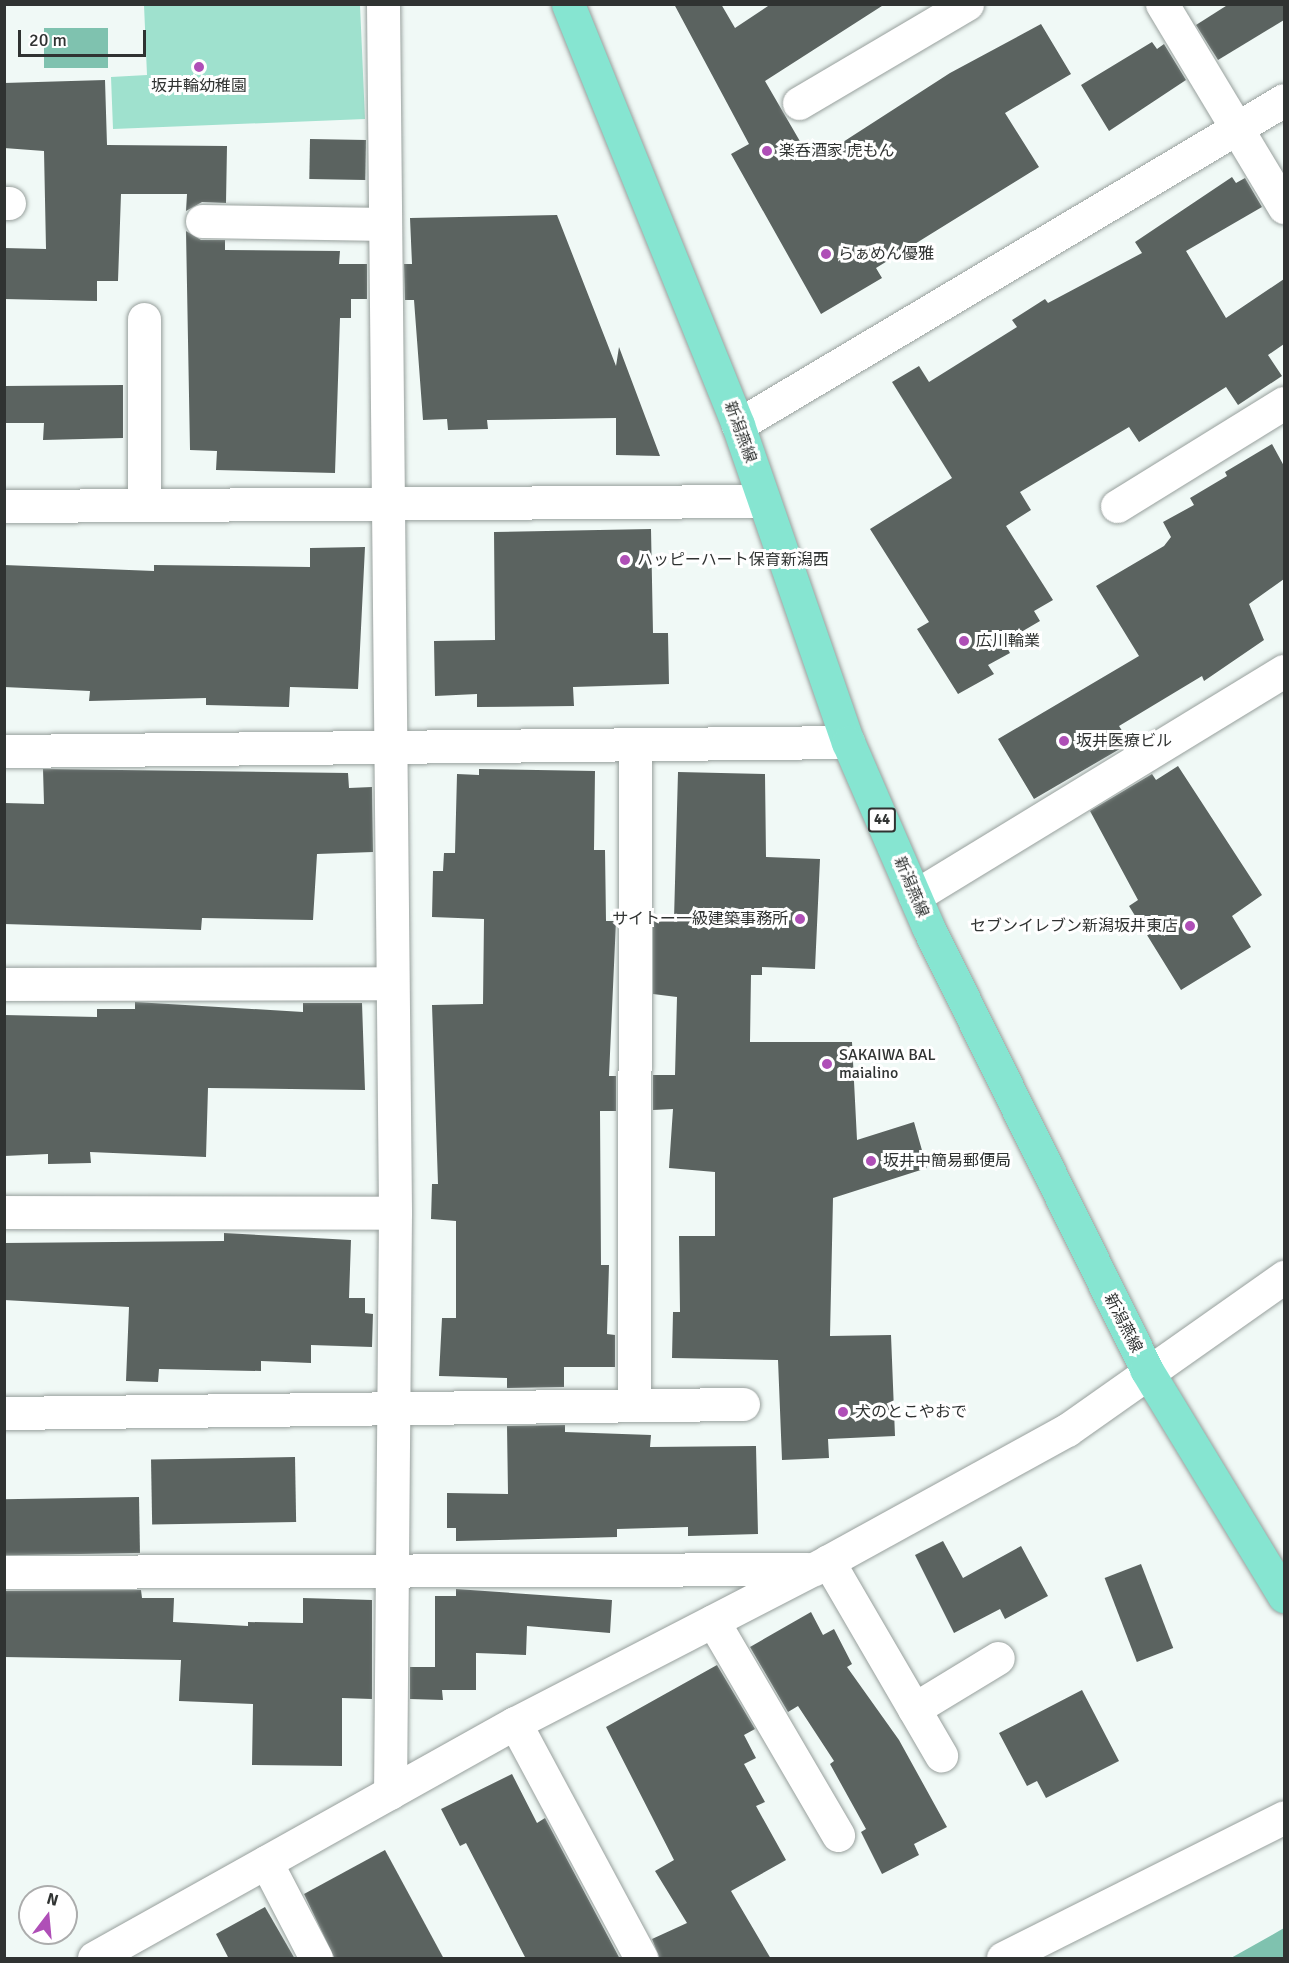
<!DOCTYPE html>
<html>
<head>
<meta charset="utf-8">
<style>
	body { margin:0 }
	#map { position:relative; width:1289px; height:1963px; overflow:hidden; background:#f0f9f6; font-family:Signika,"Noto Sans JP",sans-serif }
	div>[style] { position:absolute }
	.green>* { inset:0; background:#9fe1ce }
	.water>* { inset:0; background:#7fc2af; transform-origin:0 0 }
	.building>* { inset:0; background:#5b6360; transform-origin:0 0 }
	.roads { filter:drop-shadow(0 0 2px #98a09d) drop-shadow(0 0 2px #98a09d) }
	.street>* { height:33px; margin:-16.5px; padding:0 16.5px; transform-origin:16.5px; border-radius:16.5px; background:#fff }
	.primary>* { height:33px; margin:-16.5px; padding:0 16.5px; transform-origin:16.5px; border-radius:16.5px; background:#86e5d1 }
	.dots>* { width:16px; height:16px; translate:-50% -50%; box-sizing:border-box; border:3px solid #fff; border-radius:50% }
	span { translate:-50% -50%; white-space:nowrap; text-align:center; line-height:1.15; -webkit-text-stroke:6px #fff; paint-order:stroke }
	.shield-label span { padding:2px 4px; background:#fff; border:2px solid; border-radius:4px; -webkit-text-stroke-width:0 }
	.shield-label { font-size:15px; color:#303332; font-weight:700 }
	.poi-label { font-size:16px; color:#303332 }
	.left { translate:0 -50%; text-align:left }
	.right { translate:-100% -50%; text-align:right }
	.street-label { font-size:16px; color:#303332 }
	.frame { position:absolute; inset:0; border:6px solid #303332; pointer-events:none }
	.north { position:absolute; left:18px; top:1885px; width:60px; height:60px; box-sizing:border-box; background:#fff; border:2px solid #acadad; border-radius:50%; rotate:16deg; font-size:16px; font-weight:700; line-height:24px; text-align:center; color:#303332 }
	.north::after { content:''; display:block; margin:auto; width:21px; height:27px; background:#af4fb7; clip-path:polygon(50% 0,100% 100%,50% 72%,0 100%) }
	.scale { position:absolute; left:18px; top:30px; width:128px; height:27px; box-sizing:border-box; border:3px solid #303332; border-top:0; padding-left:8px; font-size:18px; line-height:21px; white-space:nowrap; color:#303332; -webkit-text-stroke:4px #fff; paint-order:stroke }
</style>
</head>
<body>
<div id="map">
	<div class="green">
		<div style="clip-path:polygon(144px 5px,360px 5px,365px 119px,113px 129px,111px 77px,147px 75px)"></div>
	</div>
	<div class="water">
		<div style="left:108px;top:28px;width:40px;height:64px;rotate:90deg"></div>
		<div style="clip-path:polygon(1284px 1928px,1284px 1958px,1231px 1958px,1272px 1935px)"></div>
	</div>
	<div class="building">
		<div style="clip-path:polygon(674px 4px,721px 4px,735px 28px,771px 4px,885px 4px,765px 81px,812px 162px,950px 73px,1041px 24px,1071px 74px,1005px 113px,1039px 167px,876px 268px,882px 278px,821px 314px,731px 154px,749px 144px)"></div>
		<div style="clip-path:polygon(1229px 4px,1284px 4px,1284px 20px,1218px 60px,1196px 25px)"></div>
		<div style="clip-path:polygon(1152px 42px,1157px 49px,1164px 44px,1186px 80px,1109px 131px,1081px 85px)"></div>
		<div style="clip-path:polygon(105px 80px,107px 145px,227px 146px,226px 203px,202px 202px,186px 211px,187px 194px,121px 194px,118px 281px,97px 281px,97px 301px,4px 299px,4px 248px,46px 249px,44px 151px,4px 148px,4px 83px)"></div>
		<div style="left:310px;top:139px;width:56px;height:40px;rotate:1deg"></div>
		<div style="clip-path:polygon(1232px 177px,1236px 183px,1245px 178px,1262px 207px,1186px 251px,1226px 318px,1284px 279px,1284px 344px,1268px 355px,1282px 376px,1238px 405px,1226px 387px,1139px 442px,1129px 427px,1020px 492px,1031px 510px,1006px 526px,1053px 600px,1034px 611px,1040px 621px,1004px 642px,1010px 653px,988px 665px,994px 674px,958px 694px,917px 629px,929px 622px,870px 529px,952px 478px,892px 382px,919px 366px,929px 382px,1017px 327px,1012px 320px,1045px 299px,1048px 303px,1142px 253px,1135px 242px)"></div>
		<div style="clip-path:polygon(557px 215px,616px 366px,619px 347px,660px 456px,616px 455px,616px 418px,487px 420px,488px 429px,448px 430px,447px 419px,423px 420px,414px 300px,405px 300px,404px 264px,412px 264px,410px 218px)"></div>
		<div style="clip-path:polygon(186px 231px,201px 240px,225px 240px,225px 250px,340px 251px,339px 264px,367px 264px,367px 299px,351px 299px,351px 318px,340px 318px,335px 473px,216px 470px,217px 451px,190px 450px)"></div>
		<div style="clip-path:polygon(123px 385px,123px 438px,43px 440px,44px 423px,4px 423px,4px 386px)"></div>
		<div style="clip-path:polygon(1272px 444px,1284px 466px,1284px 579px,1249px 604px,1264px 640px,1204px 681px,1202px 676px,1119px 726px,1130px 743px,1034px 799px,998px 739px,1139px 656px,1096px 586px,1164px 546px,1171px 537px,1163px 522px,1194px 505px,1190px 498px,1227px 476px,1225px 472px)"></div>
		<div style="clip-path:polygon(651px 529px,653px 633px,668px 633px,669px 684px,573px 687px,574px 706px,477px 707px,477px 694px,435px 696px,434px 641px,495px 640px,494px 532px)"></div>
		<div style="clip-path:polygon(365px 547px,358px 689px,290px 687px,289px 707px,206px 705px,206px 698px,89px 701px,90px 691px,4px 687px,4px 565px,154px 571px,154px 565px,310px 567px,310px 548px)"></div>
		<div style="clip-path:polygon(1178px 766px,1262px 895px,1232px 916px,1251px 947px,1181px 990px,1129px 906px,1138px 900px,1090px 811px,1152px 774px,1156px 780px)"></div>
		<div style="clip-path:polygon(43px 769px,348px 773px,349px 788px,372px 787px,373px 852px,317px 854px,313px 920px,202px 918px,201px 930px,4px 924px,4px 803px,44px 804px)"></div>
		<div style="clip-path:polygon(479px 769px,595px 771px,594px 850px,605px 850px,606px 921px,616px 921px,609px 1076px,616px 1076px,616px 1111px,600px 1111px,601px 1265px,609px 1265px,607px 1334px,615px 1335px,615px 1367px,564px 1367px,564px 1387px,507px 1388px,507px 1378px,439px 1376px,442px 1318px,456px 1318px,456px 1221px,431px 1219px,432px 1184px,438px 1184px,432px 1005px,483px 1004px,484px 919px,432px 917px,433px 871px,443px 871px,444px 853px,455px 853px,457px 774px,479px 775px)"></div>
		<div style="clip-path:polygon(678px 772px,765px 774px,766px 857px,820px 859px,815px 969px,762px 967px,762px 975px,751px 975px,750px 1042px,852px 1042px,857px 1140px,914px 1122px,927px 1168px,833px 1198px,830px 1336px,891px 1335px,895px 1436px,828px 1439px,829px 1458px,782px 1460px,778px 1360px,672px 1358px,673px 1312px,680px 1312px,679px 1236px,715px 1236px,715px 1172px,669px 1168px,673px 1109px,653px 1110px,653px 1075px,675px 1075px,677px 997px,653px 994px,653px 919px,674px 919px)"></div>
		<div style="clip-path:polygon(135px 1002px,303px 1012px,303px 1003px,362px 1003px,365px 1090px,208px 1088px,206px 1157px,90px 1152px,91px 1163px,48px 1164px,48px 1154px,4px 1156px,4px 1015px,97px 1017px,97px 1009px,135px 1009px)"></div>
		<div style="clip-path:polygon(224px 1233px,351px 1240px,349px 1298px,365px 1298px,365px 1313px,373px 1314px,372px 1347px,311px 1345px,311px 1363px,261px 1361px,261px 1371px,159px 1369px,158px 1382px,126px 1381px,129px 1307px,4px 1300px,4px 1243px,224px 1241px)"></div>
		<div style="clip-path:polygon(565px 1425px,565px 1432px,651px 1435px,650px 1447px,756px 1446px,758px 1534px,688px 1536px,688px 1527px,617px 1529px,617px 1537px,456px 1541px,456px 1528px,447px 1528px,447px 1493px,508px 1494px,507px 1426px)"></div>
		<div style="left:295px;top:1457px;width:65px;height:144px;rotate:89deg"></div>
		<div style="left:139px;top:1497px;width:56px;height:135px;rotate:89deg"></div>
		<div style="clip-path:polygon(943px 1541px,963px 1578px,1021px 1546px,1048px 1596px,1005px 1619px,1000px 1609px,954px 1633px,915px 1555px)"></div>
		<div style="left:1141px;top:1564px;width:90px;height:39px;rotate:69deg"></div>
		<div style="clip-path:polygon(456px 1589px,612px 1600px,610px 1633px,527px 1626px,526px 1655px,476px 1653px,476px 1690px,442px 1690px,443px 1700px,410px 1699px,410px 1667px,435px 1667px,435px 1596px,456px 1596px)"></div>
		<div style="clip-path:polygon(141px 1590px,142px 1598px,174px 1598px,173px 1622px,248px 1626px,248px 1622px,303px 1623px,303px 1598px,372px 1600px,372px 1699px,342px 1698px,342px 1766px,252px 1765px,253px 1704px,179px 1701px,181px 1660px,4px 1657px,4px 1591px)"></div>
		<div style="clip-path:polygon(811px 1612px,823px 1635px,834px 1629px,852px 1664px,847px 1667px,899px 1740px,947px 1827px,914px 1844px,919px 1855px,882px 1874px,861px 1832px,866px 1829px,830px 1764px,834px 1761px,798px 1706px,788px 1712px,750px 1647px)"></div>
		<div style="clip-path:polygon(717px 1665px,755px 1729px,744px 1735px,756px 1758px,744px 1764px,765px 1802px,756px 1806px,786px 1860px,731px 1891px,771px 1959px,660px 1959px,652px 1939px,687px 1923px,655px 1871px,674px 1860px,606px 1727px)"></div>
		<div style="clip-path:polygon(1082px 1690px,1119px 1761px,1046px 1798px,1037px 1781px,1027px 1786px,999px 1733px)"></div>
		<div style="clip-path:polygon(512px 1774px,537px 1823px,545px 1818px,620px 1959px,526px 1959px,466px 1843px,460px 1846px,441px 1809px)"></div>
		<div style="clip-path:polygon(385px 1850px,444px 1959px,335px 1959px,304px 1894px)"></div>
		<div style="clip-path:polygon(265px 1907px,295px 1959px,229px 1959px,216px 1934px)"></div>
	</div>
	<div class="roads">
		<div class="street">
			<div style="left:383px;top:4px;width:1209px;rotate:89.43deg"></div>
			<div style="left:395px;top:1213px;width:580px;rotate:90.49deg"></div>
			<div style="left:1162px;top:4px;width:237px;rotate:59deg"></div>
			<div style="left:799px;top:103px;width:195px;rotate:-30.5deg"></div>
			<div style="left:4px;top:203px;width:5px"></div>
			<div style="left:202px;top:221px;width:183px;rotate:0.9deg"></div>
			<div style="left:144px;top:319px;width:186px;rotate:90deg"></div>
			<div style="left:738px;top:425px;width:635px;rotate:-30.76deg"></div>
			<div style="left:4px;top:506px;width:759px;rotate:-0.38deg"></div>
			<div style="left:1117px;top:506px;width:196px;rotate:-31.7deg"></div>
			<div style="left:4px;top:751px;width:844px;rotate:-0.61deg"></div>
			<div style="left:915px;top:896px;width:432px;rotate:-31.4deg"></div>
			<div style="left:4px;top:984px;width:388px;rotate:-0.1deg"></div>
			<div style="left:4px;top:1212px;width:391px;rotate:0.1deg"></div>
			<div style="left:634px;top:1404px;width:660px;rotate:-89.91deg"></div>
			<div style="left:4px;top:1413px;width:739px;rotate:-0.7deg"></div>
			<div style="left:828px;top:1561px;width:225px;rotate:59.8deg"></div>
			<div style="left:4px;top:1572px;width:803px;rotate:-0.21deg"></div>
			<div style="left:713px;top:1621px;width:248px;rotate:59.7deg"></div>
			<div style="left:914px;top:1709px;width:98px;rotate:-31.3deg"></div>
			<div style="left:515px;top:1723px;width:267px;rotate:61.8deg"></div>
			<div style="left:266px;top:1862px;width:108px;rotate:62.5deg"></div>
			<div style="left:94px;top:1958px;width:482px;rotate:-29.2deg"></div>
			<div style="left:515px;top:1723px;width:336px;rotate:-27.3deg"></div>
			<div style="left:814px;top:1569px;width:289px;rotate:-28.8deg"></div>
			<div style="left:1067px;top:1430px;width:266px;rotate:-35.2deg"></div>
			<div style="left:1003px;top:1958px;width:314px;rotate:-26.6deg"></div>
		</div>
		<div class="primary">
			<div style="left:568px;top:4px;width:454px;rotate:68deg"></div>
			<div style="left:738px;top:425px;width:336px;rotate:70.9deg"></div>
			<div style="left:848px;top:742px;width:202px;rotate:66.6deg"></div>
			<div style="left:928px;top:927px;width:493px;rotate:63.7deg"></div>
			<div style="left:1146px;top:1369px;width:266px;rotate:58.7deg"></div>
		</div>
	</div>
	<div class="dots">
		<div style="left:199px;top:67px;background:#af4fb7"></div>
		<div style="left:767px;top:151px;background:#af4fb7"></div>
		<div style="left:826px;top:254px;background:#af4fb7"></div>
		<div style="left:625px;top:560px;background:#af4fb7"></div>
		<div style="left:964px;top:641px;background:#af4fb7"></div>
		<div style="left:1064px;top:741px;background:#af4fb7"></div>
		<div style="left:800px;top:919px;background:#af4fb7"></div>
		<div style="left:1190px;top:926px;background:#af4fb7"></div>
		<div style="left:827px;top:1064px;background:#af4fb7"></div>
		<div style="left:871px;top:1161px;background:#af4fb7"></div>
		<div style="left:843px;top:1412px;background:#af4fb7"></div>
	</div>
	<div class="shield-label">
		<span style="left:882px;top:820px">44</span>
	</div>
	<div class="poi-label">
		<span style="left:199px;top:86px">坂井輪幼稚園</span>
		<span class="left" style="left:779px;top:151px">楽呑酒家 虎もん</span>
		<span class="left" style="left:838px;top:254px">らぁめん優雅</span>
		<span class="left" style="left:637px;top:560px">ハッピーハート保育新潟西</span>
		<span class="left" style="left:976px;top:641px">広川輪業</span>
		<span class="left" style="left:1076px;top:741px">坂井医療ビル</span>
		<span class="right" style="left:788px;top:919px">サイトー一級建築事務所</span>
		<span class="right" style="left:1178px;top:926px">セブンイレブン新潟坂井東店</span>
		<span class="left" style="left:839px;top:1064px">SAKAIWA BAL<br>maialino</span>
		<span class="left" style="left:883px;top:1161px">坂井中簡易郵便局</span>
		<span class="left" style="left:855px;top:1412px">犬のとこやおで</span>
	</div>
	<div class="street-label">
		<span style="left:740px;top:432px;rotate:70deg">新潟燕線</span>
		<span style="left:911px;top:887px;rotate:67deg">新潟燕線</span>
		<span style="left:1123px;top:1323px;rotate:63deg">新潟燕線</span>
	</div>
	<div class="frame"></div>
	<div class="north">N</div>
	<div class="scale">20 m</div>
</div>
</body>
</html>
